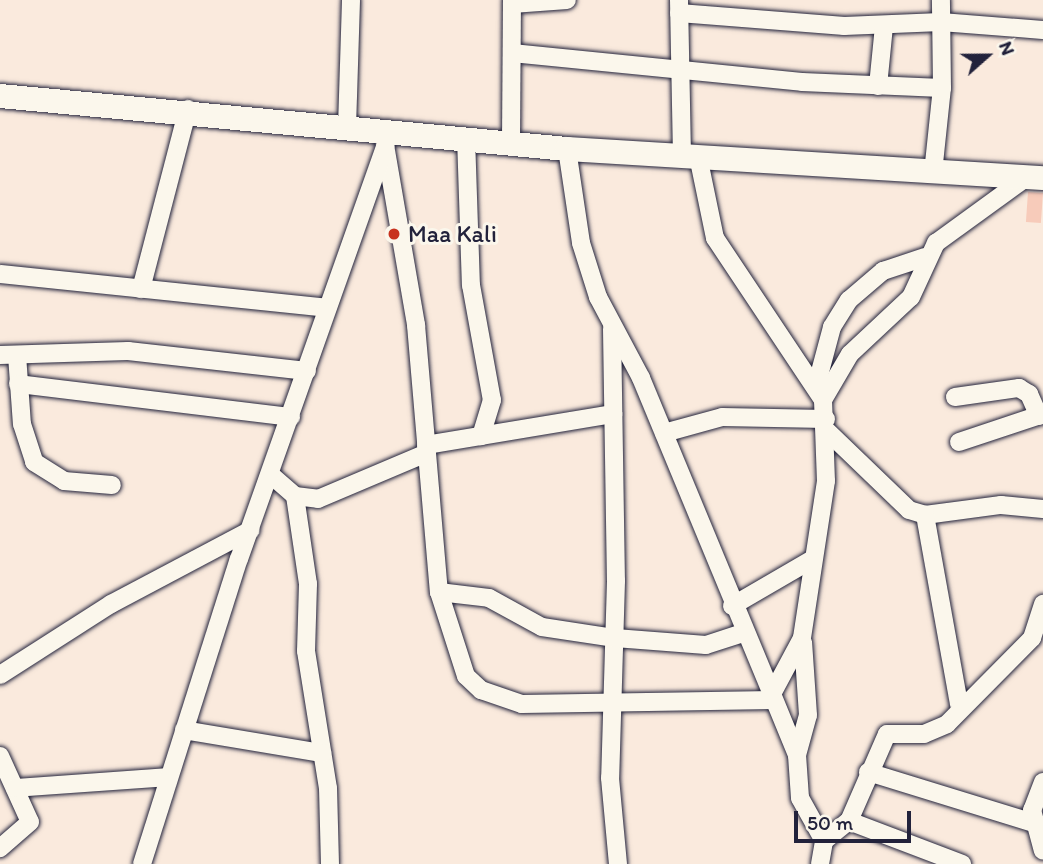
<!DOCTYPE html>
<html>
<head>
<meta charset="utf-8">
<style>
	body { margin:0 }
	#map { position:relative; width:1043px; height:864px; overflow:hidden; background:#faeadd; font-family:Itim,sans-serif }
	div>[style] { position:absolute }
	.building>* { inset:0; background:#f7cbba; transform-origin:0 0 }
	.roads { filter:drop-shadow(0 0 2px #22223b) drop-shadow(0 0 2px #22223b) }
	.minor>* { height:18px; margin:-9px; padding:0 9px; transform-origin:9px; border-radius:9px; background:#fbf7ec }
	.secondary>* { height:24px; margin:-12px; padding:0 12px; transform-origin:12px; border-radius:12px; background:#fbf7ec }
	.dots>* { width:19px; height:19px; translate:-50% -50%; box-sizing:border-box; border:4px solid #fbf7ec; border-radius:50% }
	span { translate:-50% -50%; white-space:nowrap; text-align:center; line-height:1.15; -webkit-text-stroke:6px #fbf7ec; paint-order:stroke }
	.poi-label { font-size:24px; color:#22223b }
	.left { translate:0 -50%; text-align:left }
	.north { position:absolute; left:952px; top:21px; width:70px; height:70px; -webkit-text-stroke:5px #fbf7ec; paint-order:stroke; rotate:69deg; font-size:19px; font-weight:700; line-height:28px; text-align:center; color:#22223b }
	.north::after { content:''; display:block; margin:auto; width:24px; height:32px; background:#22223b; clip-path:polygon(50% 0,100% 100%,50% 72%,0 100%) }
	.scale { position:absolute; left:794px; top:811px; width:117px; height:32px; box-sizing:border-box; border:4px solid #22223b; border-top:0; padding-left:9px; font-size:21px; line-height:24px; white-space:nowrap; color:#22223b; -webkit-text-stroke:5px #fbf7ec; paint-order:stroke }
</style>
</head>
<body>
<div id="map">
	<div class="building">
		<div style="left:1028px;top:192px;width:15px;height:30px;rotate:4deg"></div>
	</div>
	<div class="roads">
		<div class="minor">
			<div style="left:679px;top:0;width:155px;rotate:88.9deg"></div>
			<div style="left:512px;top:4px;width:55px;rotate:-4.2deg"></div>
			<div style="left:679px;top:13px;width:166px;rotate:4.5deg"></div>
			<div style="left:844px;top:26px;width:97px;rotate:-2.4deg"></div>
			<div style="left:941px;top:22px;width:102px;rotate:4.5deg"></div>
			<div style="left:512px;top:53px;width:291px;rotate:5.7deg"></div>
			<div style="left:802px;top:82px;width:140px;rotate:2.5deg"></div>
			<div style="left:878px;top:86px;width:60px;rotate:-84.3deg"></div>
			<div style="left:347px;top:128px;width:128px;rotate:-88.2deg"></div>
			<div style="left:466px;top:137px;width:148px;rotate:88.1deg"></div>
			<div style="left:471px;top:285px;width:117px;rotate:79.7deg"></div>
			<div style="left:492px;top:400px;width:38px;rotate:107deg"></div>
			<div style="left:511px;top:142px;width:142px;rotate:-89.6deg"></div>
			<div style="left:385px;top:145px;width:183px;rotate:80.2deg"></div>
			<div style="left:416px;top:325px;width:268px;rotate:85.1deg"></div>
			<div style="left:439px;top:592px;width:88px;rotate:72.2deg"></div>
			<div style="left:466px;top:676px;width:21px;rotate:43deg"></div>
			<div style="left:481px;top:690px;width:43px;rotate:18.9deg"></div>
			<div style="left:522px;top:704px;width:251px;rotate:-0.9deg"></div>
			<div style="left:567px;top:149px;width:95px;rotate:81.5deg"></div>
			<div style="left:581px;top:243px;width:57px;rotate:72.5deg"></div>
			<div style="left:598px;top:297px;width:92px;rotate:62deg"></div>
			<div style="left:641px;top:378px;width:342px;rotate:67.5deg"></div>
			<div style="left:698px;top:156px;width:84px;rotate:78.3deg"></div>
			<div style="left:715px;top:238px;width:195px;rotate:56.3deg"></div>
			<div style="left:823px;top:400px;width:81px;rotate:87.9deg"></div>
			<div style="left:826px;top:481px;width:159px;rotate:98.7deg"></div>
			<div style="left:802px;top:638px;width:64px;rotate:118.2deg"></div>
			<div style="left:772px;top:694px;width:66px;rotate:67.7deg"></div>
			<div style="left:797px;top:755px;width:43px;rotate:86deg"></div>
			<div style="left:800px;top:798px;width:49px;rotate:60.8deg"></div>
			<div style="left:933px;top:173px;width:85px;rotate:-84deg"></div>
			<div style="left:942px;top:88px;width:88px;rotate:-90.7deg"></div>
			<div style="left:0;top:274px;width:329px;rotate:5.9deg"></div>
			<div style="left:141px;top:289px;width:186px;rotate:-75.4deg"></div>
			<div style="left:612px;top:329px;width:252px;rotate:89.1deg"></div>
			<div style="left:616px;top:581px;width:197px;rotate:91.7deg"></div>
			<div style="left:610px;top:778px;width:86px;rotate:84.7deg"></div>
			<div style="left:0;top:355px;width:128px;rotate:-1.8deg"></div>
			<div style="left:128px;top:351px;width:180px;rotate:6.4deg"></div>
			<div style="left:17px;top:355px;width:69px;rotate:85.9deg"></div>
			<div style="left:22px;top:424px;width:40px;rotate:72deg"></div>
			<div style="left:34px;top:462px;width:36px;rotate:32deg"></div>
			<div style="left:64px;top:481px;width:48px;rotate:4.8deg"></div>
			<div style="left:817px;top:383px;width:58px;rotate:-75deg"></div>
			<div style="left:832px;top:327px;width:32px;rotate:-58deg"></div>
			<div style="left:849px;top:300px;width:45px;rotate:-40.5deg"></div>
			<div style="left:883px;top:271px;width:44px;rotate:-18.4deg"></div>
			<div style="left:18px;top:384px;width:275px;rotate:6.9deg"></div>
			<div style="left:955px;top:397px;width:65px;rotate:-8deg"></div>
			<div style="left:1019px;top:388px;width:12px;rotate:31deg"></div>
			<div style="left:1029px;top:394px;width:24px;rotate:66deg"></div>
			<div style="left:823px;top:400px;width:53px;rotate:-59.6deg"></div>
			<div style="left:850px;top:354px;width:83px;rotate:-43.1deg"></div>
			<div style="left:911px;top:297px;width:60px;rotate:-65.2deg"></div>
			<div style="left:936px;top:243px;width:112px;rotate:-36deg"></div>
			<div style="left:826px;top:430px;width:115px;rotate:43.9deg"></div>
			<div style="left:909px;top:510px;width:17px;rotate:17deg"></div>
			<div style="left:925px;top:515px;width:77px;rotate:-7.5deg"></div>
			<div style="left:1001px;top:505px;width:42px;rotate:5.4deg"></div>
			<div style="left:664px;top:433px;width:60px;rotate:-15.4deg"></div>
			<div style="left:722px;top:417px;width:104px;rotate:1.1deg"></div>
			<div style="left:959px;top:442px;width:89px;rotate:-18.4deg"></div>
			<div style="left:426px;top:445px;width:190px;rotate:-9.4deg"></div>
			<div style="left:271px;top:475px;width:32px;rotate:41deg"></div>
			<div style="left:295px;top:496px;width:23px;rotate:7deg"></div>
			<div style="left:318px;top:499px;width:118px;rotate:-22.9deg"></div>
			<div style="left:295px;top:496px;width:89px;rotate:81.6deg"></div>
			<div style="left:308px;top:584px;width:67px;rotate:91.7deg"></div>
			<div style="left:306px;top:651px;width:139px;rotate:80.9deg"></div>
			<div style="left:328px;top:788px;width:76px;rotate:88.5deg"></div>
			<div style="left:925px;top:515px;width:192px;rotate:79.8deg"></div>
			<div style="left:439px;top:592px;width:50px;rotate:6.8deg"></div>
			<div style="left:489px;top:598px;width:60px;rotate:28.7deg"></div>
			<div style="left:542px;top:627px;width:74px;rotate:8.6deg"></div>
			<div style="left:615px;top:638px;width:91px;rotate:4.4deg"></div>
			<div style="left:706px;top:645px;width:40px;rotate:-18deg"></div>
			<div style="left:732px;top:606px;width:91px;rotate:-30.2deg"></div>
			<div style="left:0;top:675px;width:132px;rotate:-32.6deg"></div>
			<div style="left:111px;top:604px;width:158px;rotate:-27.9deg"></div>
			<div style="left:184px;top:730px;width:140px;rotate:9.5deg"></div>
			<div style="left:797px;top:755px;width:41px;rotate:-74.6deg"></div>
			<div style="left:808px;top:715px;width:73px;rotate:-93.9deg"></div>
			<div style="left:0;top:756px;width:72px;rotate:65.6deg"></div>
			<div style="left:30px;top:822px;width:40px;rotate:139deg"></div>
			<div style="left:868px;top:772px;width:183px;rotate:17.1deg"></div>
			<div style="left:1043px;top:782px;width:30px;rotate:111deg"></div>
			<div style="left:1032px;top:810px;width:42px;rotate:75deg"></div>
			<div style="left:15px;top:788px;width:153px;rotate:-4.1deg"></div>
			<div style="left:849px;top:821px;width:95px;rotate:-66.4deg"></div>
			<div style="left:887px;top:734px;width:37px"></div>
			<div style="left:924px;top:734px;width:25px;rotate:-23deg"></div>
			<div style="left:947px;top:724px;width:121px;rotate:-45.3deg"></div>
			<div style="left:1032px;top:638px;width:36px;rotate:-72deg"></div>
			<div style="left:142px;top:864px;width:320px;rotate:-72.4deg"></div>
			<div style="left:239px;top:559px;width:439px;rotate:-70.5deg"></div>
			<div style="left:820px;top:864px;width:23px;rotate:-80deg"></div>
			<div style="left:824px;top:841px;width:32px;rotate:-39deg"></div>
			<div style="left:849px;top:821px;width:121px;rotate:20.8deg"></div>
		</div>
		<div class="secondary">
			<div style="left:0;top:96px;width:569px;rotate:5.34deg"></div>
			<div style="left:567px;top:149px;width:477px;rotate:3.5deg"></div>
		</div>
	</div>
	<div class="dots">
		<div style="left:394px;top:234px;background:#c8321e"></div>
	</div>
	<div class="poi-label">
		<span class="left" style="left:408px;top:234px">Maa Kali</span>
	</div>
	<div class="north">N</div>
	<div class="scale">50 m</div>
</div>
</body>
</html>
